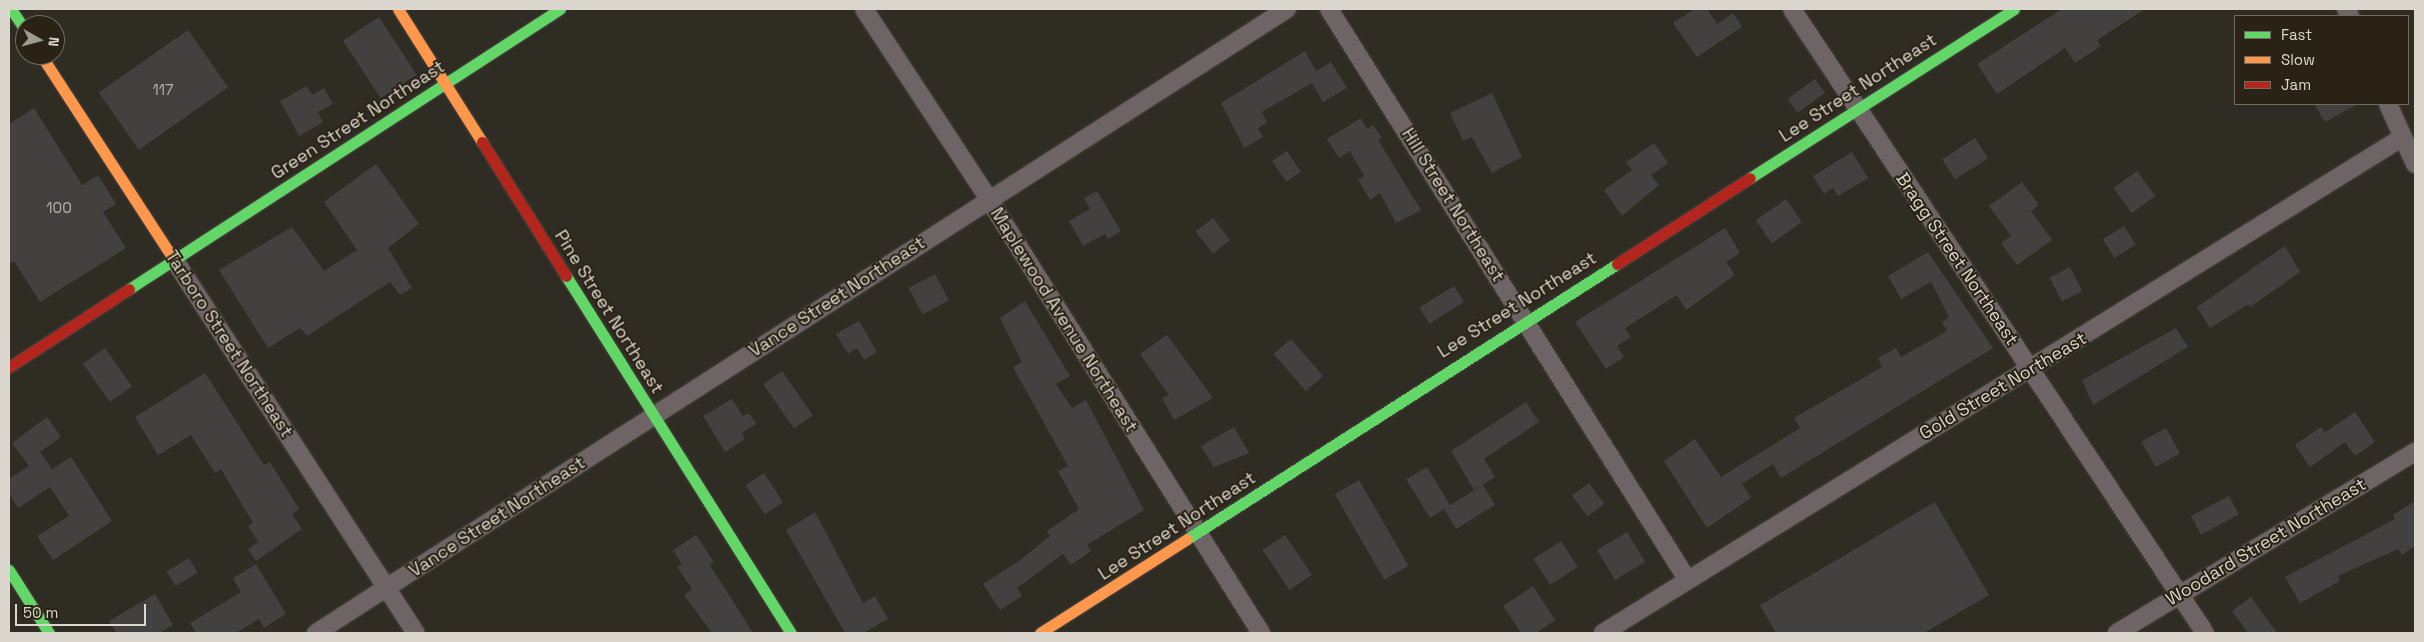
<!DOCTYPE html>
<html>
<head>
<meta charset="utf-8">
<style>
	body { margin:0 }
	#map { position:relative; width:2424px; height:642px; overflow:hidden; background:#2f2c24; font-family:"Space Grotesk",sans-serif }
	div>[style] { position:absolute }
	.building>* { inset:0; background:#434040; transform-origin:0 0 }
	.roads { filter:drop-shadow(0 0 1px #4a4740) drop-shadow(0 0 1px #4a4740) }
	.street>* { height:18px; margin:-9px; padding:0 9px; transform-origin:9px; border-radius:9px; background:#6e6465 }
	.fast>* { height:11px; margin:-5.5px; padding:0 5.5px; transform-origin:5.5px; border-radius:5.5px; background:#63d668 }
	.slow>* { height:11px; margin:-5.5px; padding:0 5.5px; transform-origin:5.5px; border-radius:5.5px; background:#ff974d }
	.jam>* { height:11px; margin:-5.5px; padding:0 5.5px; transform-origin:5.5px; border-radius:5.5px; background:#b3261e }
	span { translate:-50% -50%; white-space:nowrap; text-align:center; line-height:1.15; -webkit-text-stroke:4px #2a2315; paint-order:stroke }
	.number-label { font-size:15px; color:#b5b1aa }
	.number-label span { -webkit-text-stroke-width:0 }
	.street-label { font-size:18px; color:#dbd7ce }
	.frame { position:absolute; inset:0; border:10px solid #dbd7ce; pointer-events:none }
	.legend { position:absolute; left:2234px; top:15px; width:175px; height:90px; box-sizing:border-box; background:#2a2315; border:1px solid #716b5f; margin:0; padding:6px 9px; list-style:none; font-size:15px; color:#dbd7ce }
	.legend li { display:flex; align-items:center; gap:10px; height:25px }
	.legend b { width:25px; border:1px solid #716b5f }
	.north { position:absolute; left:15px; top:15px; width:50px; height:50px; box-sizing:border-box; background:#2a2315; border:1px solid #716b5f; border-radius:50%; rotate:97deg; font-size:14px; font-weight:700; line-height:20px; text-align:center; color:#dbd7ce }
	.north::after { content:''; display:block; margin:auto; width:18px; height:22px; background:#9f9b92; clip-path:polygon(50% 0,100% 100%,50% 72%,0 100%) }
	.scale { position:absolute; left:15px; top:604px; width:131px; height:22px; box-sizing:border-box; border:2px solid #dbd7ce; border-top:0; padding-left:6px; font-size:15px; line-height:18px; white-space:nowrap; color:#dbd7ce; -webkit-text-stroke:4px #2a2315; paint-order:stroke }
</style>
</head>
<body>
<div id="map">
	<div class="building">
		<div style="clip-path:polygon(1694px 9px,1707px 9px,1717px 24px,1733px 13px,1742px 27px,1697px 57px,1673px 23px)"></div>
		<div style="clip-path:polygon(2062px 9px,2145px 9px,2097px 40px,2101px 46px,2075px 63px,2065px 48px,1997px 94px,1977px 64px)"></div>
		<div style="left:379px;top:17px;width:69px;height:43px;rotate:57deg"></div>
		<div style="left:188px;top:30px;width:70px;height:109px;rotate:55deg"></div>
		<div style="clip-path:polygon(1305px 51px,1316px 71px,1331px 62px,1347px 88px,1323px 102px,1312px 83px,1262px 112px,1267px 123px,1258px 128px,1263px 137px,1244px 148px,1221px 103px)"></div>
		<div style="left:1815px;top:79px;width:17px;height:34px;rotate:54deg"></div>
		<div style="clip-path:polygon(307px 86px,312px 95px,324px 88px,333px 104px,318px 112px,323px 122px,299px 136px,280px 101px)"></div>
		<div style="clip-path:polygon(1492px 93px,1522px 157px,1492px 173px,1472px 137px,1463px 141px,1450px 113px)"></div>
		<div style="clip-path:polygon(2314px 104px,2358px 104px,2325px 122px)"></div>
		<div style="clip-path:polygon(34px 108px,82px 185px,98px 175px,116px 204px,103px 212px,126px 248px,40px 302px,14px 261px,9px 264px,9px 124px)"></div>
		<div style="clip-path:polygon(1361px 118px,1367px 129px,1373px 125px,1382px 138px,1378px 140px,1421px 210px,1396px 223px,1380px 193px,1370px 200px,1358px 180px,1364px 176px,1350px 151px,1339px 158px,1327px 139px)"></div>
		<div style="left:1975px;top:138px;width:24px;height:39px;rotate:57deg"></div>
		<div style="clip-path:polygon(1654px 143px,1668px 163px,1651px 175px,1659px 185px,1622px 216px,1604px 190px,1632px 170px,1626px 162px)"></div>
		<div style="left:1287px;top:151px;width:25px;height:18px;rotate:56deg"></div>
		<div style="clip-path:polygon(1852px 152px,1868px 178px,1838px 196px,1833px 188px,1824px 194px,1813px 176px)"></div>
		<div style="clip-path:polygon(376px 164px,419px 224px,388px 248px,412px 288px,400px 295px,390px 282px,307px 336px,300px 328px,268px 348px,219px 270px,292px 227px,324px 271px,357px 250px,324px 202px)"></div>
		<div style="left:2137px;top:171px;width:31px;height:29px;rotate:54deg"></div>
		<div style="clip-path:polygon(2022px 182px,2039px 205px,2031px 211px,2052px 240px,2017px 265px,2001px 243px,2011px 236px,1989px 206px)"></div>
		<div style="clip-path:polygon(1097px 191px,1121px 231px,1108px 239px,1105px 234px,1083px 246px,1069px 221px,1090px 209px,1084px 198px)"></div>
		<div style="left:1786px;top:199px;width:28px;height:37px;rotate:55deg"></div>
		<div style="left:1213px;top:218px;width:28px;height:22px;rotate:52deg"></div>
		<div style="left:2124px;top:226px;width:22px;height:25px;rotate:58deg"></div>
		<div style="clip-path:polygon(1725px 228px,1740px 253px,1726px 262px,1735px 275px,1686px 310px,1677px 295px,1625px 328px,1631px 337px,1617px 346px,1624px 357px,1606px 369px,1575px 322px)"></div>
		<div style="clip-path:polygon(2285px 246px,2300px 272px,2250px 307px,2249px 304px,2210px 328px,2197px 307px)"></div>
		<div style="clip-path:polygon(1928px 252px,1993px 348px,1781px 478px,1773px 464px,1742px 484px,1751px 498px,1707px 528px,1664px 461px,1695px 439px,1721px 477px,1800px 428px,1794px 418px,1882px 367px,1878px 358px,1896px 348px,1901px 357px,1947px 331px,1942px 322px,1949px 317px,1931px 282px,1901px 299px,1888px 276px)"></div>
		<div style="left:2070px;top:267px;width:27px;height:23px;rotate:63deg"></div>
		<div style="left:935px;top:274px;width:30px;height:30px;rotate:62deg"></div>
		<div style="left:1454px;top:286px;width:19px;height:41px;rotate:58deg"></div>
		<div style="clip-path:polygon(1025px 301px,1070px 376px,1056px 384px,1072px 408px,1086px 400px,1144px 510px,1087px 545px,1091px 551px,1071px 565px,1063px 554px,1017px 588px,1022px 596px,1000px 610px,983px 584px,1019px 561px,1050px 536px,1047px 531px,1079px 509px,1058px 471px,1068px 466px,1013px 367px,1022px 362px,1000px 318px)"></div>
		<div style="clip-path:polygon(859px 321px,877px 352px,864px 360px,857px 348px,848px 354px,836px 334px)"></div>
		<div style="clip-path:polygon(2176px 328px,2188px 347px,2093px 405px,2082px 380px)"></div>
		<div style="clip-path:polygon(1167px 335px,1213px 398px,1174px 420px,1162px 398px,1169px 395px,1140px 354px)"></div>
		<div style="left:1291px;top:339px;width:49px;height:23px;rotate:49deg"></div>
		<div style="left:105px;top:348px;width:47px;height:27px;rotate:55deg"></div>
		<div style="left:782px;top:371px;width:54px;height:23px;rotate:55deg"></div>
		<div style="clip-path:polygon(205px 373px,264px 465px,270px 462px,299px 509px,292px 514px,302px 529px,256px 561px,248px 549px,258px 542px,248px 526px,253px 523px,221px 469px,215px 473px,191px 435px,158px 455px,135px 417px)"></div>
		<div style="clip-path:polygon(732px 399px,743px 416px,749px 413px,756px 424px,742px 433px,745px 439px,725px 452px,703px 416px)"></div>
		<div style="clip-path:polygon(1526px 402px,1539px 422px,1484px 459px,1495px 477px,1474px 490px,1451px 451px)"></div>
		<div style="clip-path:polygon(2355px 412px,2375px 442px,2355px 456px,2345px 442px,2310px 467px,2295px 445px,2321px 427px,2325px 432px)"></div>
		<div style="clip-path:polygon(47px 417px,61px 437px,40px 452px,52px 469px,71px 457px,112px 521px,53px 560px,37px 536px,69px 516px,50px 487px,18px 508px,9px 493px,9px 479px,29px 466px,12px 443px)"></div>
		<div style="clip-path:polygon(1234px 427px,1249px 453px,1214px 467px,1201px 446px)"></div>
		<div style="left:2166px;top:428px;width:29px;height:28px;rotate:61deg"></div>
		<div style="clip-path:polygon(1427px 467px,1450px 505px,1483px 485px,1495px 505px,1456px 529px,1444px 509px,1430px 518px,1406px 479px)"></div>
		<div style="left:764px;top:473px;width:35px;height:22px;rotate:57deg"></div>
		<div style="left:1359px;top:480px;width:99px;height:28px;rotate:60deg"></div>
		<div style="left:1589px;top:483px;width:26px;height:21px;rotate:54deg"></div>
		<div style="left:2229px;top:496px;width:21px;height:43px;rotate:62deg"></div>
		<div style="clip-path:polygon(2415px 501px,2415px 546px,2402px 555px,2398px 549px,2338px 576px,2340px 581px,2300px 603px,2285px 577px,2395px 519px,2393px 515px)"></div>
		<div style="clip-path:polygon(1935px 502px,1989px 595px,1924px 633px,1776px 633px,1760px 605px)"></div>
		<div style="clip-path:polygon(815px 512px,863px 603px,875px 596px,888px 619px,863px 633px,845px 633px,786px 530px)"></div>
		<div style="left:1627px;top:532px;width:35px;height:35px;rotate:59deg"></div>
		<div style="clip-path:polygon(696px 535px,714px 562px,710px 565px,753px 633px,712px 633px,684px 595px,692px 589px,677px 567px,682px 564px,673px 550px)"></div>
		<div style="left:1285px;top:535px;width:48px;height:27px;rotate:56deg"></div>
		<div style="left:1561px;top:541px;width:31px;height:33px;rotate:57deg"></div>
		<div style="left:189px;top:558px;width:17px;height:26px;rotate:59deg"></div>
		<div style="clip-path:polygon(256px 564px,286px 614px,264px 628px,259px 619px,236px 633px,196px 633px,190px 623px,241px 592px,233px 578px)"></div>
		<div style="clip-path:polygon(1533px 586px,1555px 620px,1536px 633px,1521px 633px,1503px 606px)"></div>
		<div style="clip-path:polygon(155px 594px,173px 625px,159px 633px,117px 633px,109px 621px)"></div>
		<div style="clip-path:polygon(2251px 597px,2277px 633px,2248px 633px,2232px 611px)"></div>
	</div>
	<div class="roads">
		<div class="street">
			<div style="left:864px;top:9px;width:226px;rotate:56.7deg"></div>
			<div style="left:988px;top:198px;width:514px;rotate:57.89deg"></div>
			<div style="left:1329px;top:9px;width:673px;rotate:57.87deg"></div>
			<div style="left:1792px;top:9px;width:748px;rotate:56.5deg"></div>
			<div style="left:2346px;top:9px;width:8px;rotate:60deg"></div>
			<div style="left:2388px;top:104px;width:66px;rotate:65.8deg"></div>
			<div style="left:175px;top:261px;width:443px;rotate:57.1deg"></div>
			<div style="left:316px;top:633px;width:1154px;rotate:-32.73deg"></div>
			<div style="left:1603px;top:633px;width:941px;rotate:-31.8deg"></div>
			<div style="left:2117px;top:633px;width:349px;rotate:-31.3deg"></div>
		</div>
		<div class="fast">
			<div style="left:11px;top:9px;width:25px;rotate:56deg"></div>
			<div style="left:1750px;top:178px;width:313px;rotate:-32.6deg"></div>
			<div style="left:566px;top:276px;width:422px;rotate:57.8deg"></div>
			<div style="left:129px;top:289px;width:514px;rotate:-33.01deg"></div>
			<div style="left:1187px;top:539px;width:510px;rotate:-32.6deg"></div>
			<div style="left:9px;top:570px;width:75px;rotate:57.6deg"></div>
		</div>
		<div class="slow">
			<div style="left:398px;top:9px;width:157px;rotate:57.7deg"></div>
			<div style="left:41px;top:55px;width:246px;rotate:57deg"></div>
			<div style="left:1040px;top:633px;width:174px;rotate:-32.6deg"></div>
		</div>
		<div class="jam">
			<div style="left:482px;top:142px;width:158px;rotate:57.9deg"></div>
			<div style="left:1617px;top:264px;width:158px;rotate:-32.9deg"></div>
			<div style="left:9px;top:367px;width:143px;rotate:-33deg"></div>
		</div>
	</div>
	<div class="number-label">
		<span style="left:163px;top:90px">117</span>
		<span style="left:59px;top:208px">100</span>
	</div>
	<div class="street-label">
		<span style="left:1858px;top:88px;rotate:-33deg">Lee Street Northeast</span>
		<span style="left:358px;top:120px;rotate:-33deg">Green Street Northeast</span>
		<span style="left:1453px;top:205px;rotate:58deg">Hill Street Northeast</span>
		<span style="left:1957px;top:259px;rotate:56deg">Bragg Street Northeast</span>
		<span style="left:837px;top:297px;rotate:-33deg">Vance Street Northeast</span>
		<span style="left:1517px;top:305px;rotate:-32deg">Lee Street Northeast</span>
		<span style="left:609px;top:312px;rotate:58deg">Pine Street Northeast</span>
		<span style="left:1064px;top:320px;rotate:58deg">Maplewood Avenue Northeast</span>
		<span style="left:229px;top:344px;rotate:57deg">Tarboro Street Northeast</span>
		<span style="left:2003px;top:386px;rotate:-31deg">Gold Street Northeast</span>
		<span style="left:497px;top:517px;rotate:-33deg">Vance Street Northeast</span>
		<span style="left:1177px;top:526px;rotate:-33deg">Lee Street Northeast</span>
		<span style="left:2266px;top:542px;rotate:-31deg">Woodard Street Northeast</span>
	</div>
	<div class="frame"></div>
	<ul class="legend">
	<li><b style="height:6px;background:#63d668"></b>Fast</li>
	<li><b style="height:6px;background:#ff974d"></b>Slow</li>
	<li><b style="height:6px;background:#b3261e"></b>Jam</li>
	</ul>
	<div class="north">N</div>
	<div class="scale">50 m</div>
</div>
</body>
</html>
